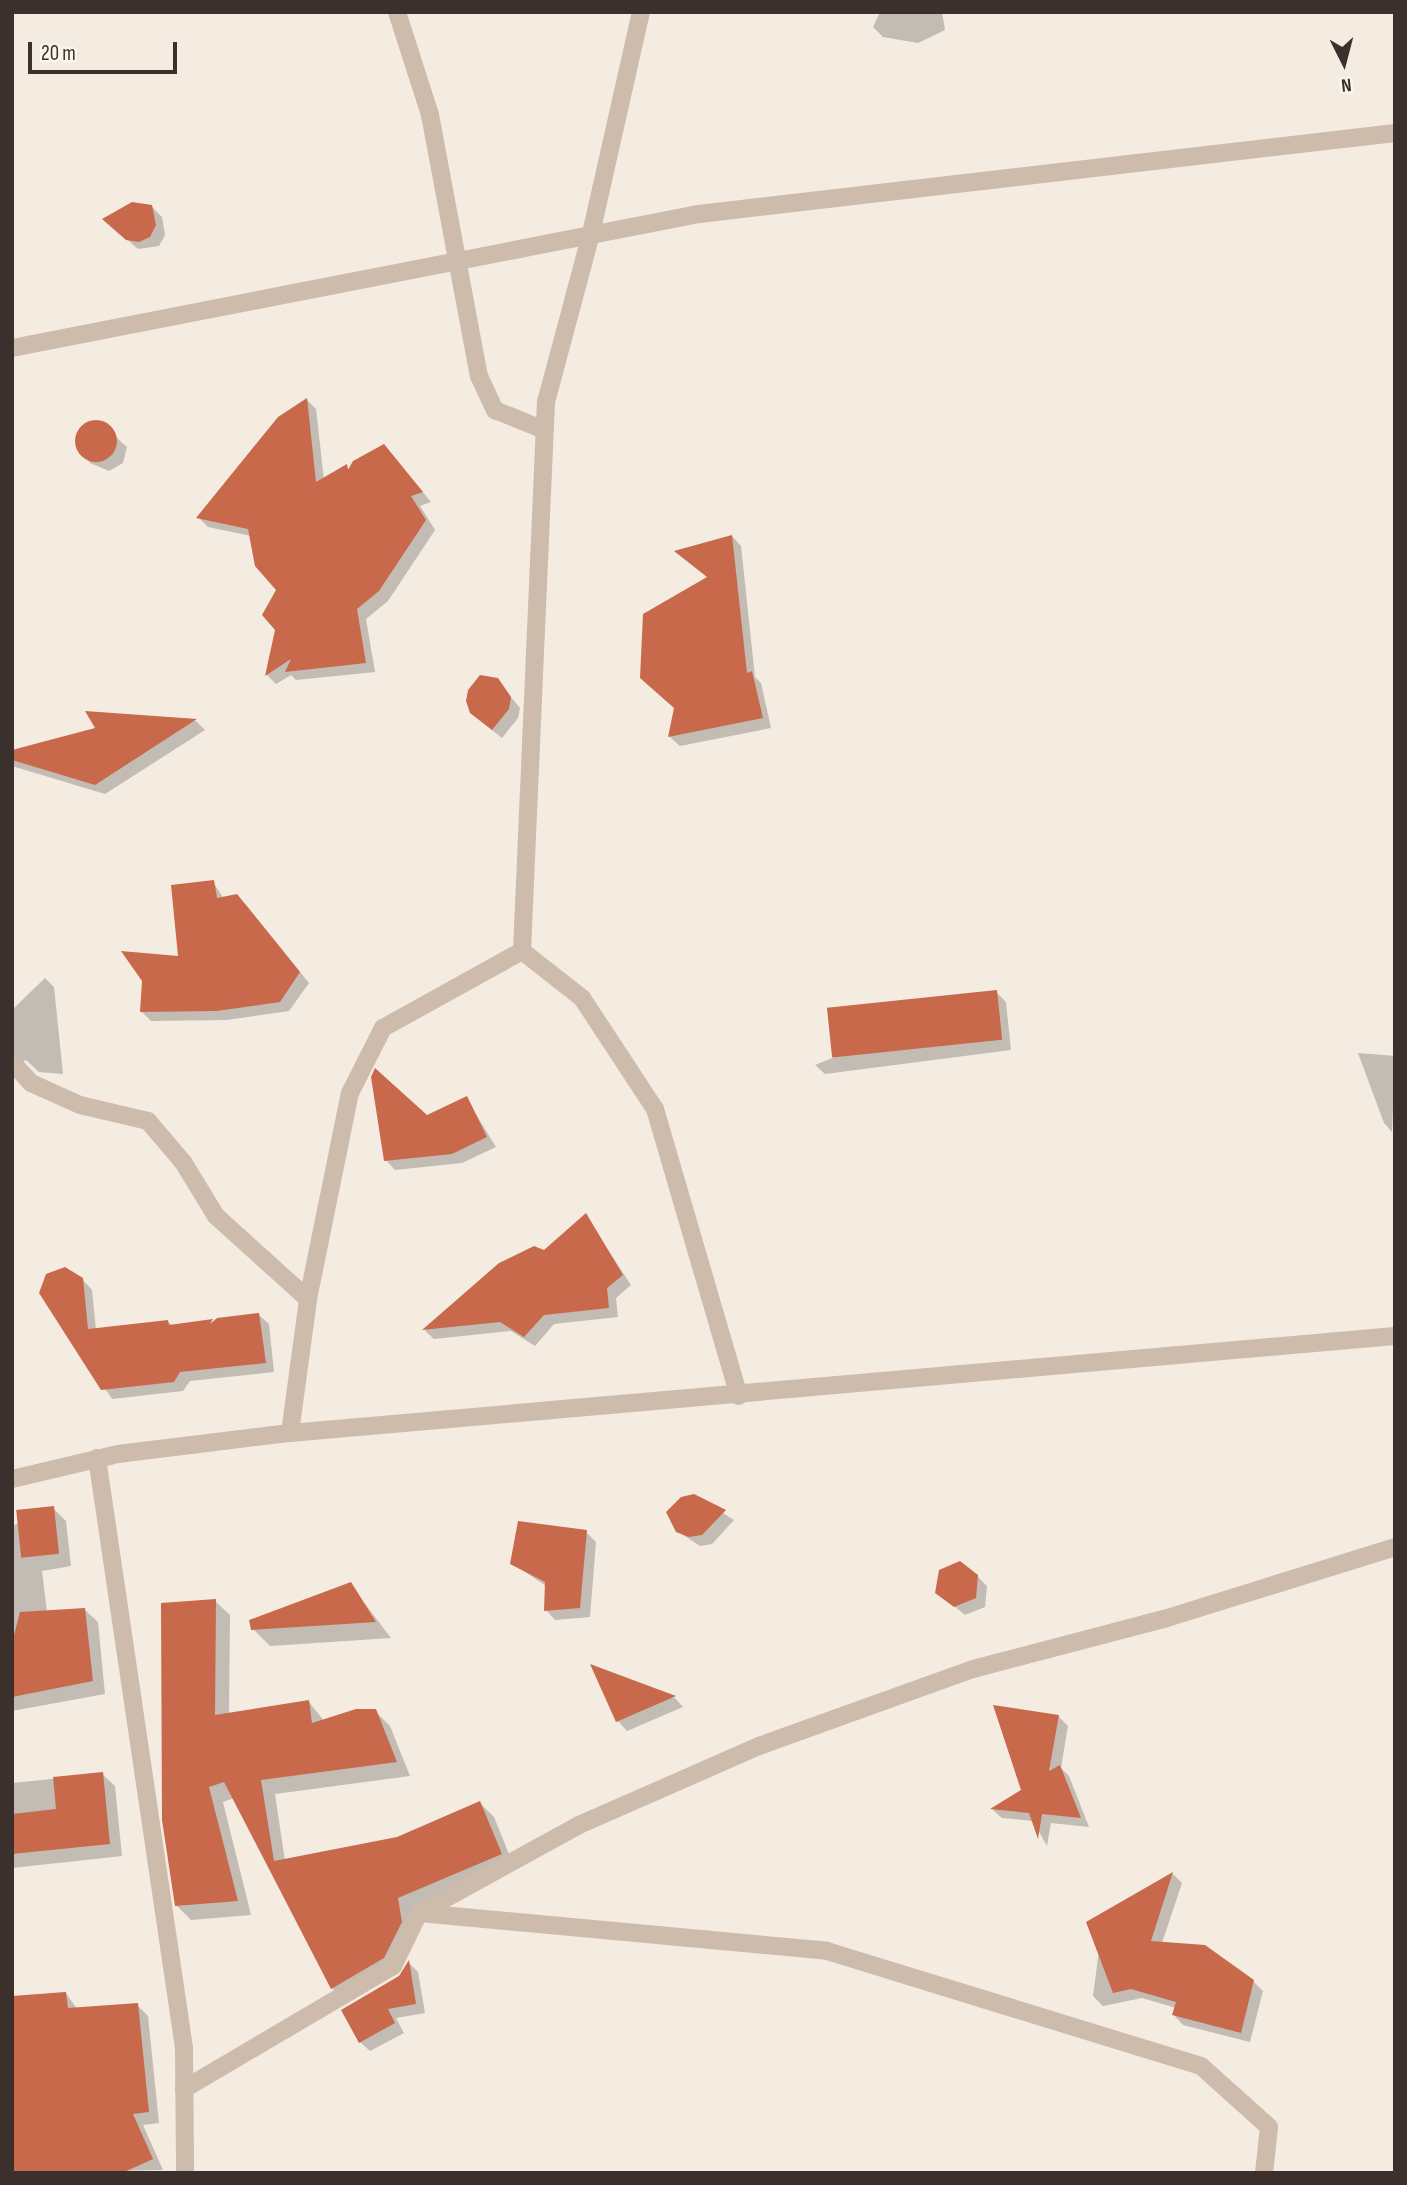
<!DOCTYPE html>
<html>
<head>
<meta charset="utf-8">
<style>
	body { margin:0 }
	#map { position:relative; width:1407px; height:2185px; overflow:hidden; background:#f4ebe1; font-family:"Sofia Sans Condensed",sans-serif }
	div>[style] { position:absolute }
	.shadow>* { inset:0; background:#0003 }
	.building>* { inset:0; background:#c8694b; transform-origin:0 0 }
	.round { border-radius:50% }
	.street>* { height:18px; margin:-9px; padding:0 9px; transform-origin:9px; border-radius:9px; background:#cdbbac }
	span { translate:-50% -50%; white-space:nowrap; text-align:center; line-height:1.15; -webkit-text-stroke:7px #fbf5ee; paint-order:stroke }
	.frame { position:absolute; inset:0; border:14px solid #3b302b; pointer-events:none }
	.north { position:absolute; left:1309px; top:28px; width:70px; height:70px; -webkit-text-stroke:5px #fbf5ee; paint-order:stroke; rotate:174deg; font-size:19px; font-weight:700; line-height:28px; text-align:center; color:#3b302b }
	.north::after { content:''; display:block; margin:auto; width:24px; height:32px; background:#3b302b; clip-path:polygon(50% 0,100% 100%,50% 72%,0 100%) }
	.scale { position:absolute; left:28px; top:42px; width:149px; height:32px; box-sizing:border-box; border:4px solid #3b302b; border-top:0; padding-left:9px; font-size:21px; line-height:24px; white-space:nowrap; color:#3b302b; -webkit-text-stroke:5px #fbf5ee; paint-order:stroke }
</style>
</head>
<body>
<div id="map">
	<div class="shadow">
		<div style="clip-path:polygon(880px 12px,942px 12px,945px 30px,918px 43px,883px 37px,873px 27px)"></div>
		<div style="clip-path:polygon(152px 207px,162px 217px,165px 235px,159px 246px,138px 249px,114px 228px)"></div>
		<div style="clip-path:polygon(307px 400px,316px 409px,324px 480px,347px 467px,350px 470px,393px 456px,431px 502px,420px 506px,435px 530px,388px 601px,366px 619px,375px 672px,296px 680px,291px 675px,276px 684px,267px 675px,277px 630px,278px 590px,251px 536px,208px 527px,199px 518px)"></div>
		<div style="clip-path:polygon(99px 422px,127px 447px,123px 463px,109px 471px,90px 463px,77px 444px,80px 428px)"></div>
		<div style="clip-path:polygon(732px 536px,741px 546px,755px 677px,761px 683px,771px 728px,680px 746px,670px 737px,708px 578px)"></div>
		<div style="clip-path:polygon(497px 680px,520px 708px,518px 718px,502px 738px,482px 722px)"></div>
		<div style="clip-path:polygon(88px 713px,196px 721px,205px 730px,105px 794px,12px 766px,12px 752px,98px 730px)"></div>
		<div style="clip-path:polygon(213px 882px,224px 899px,237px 896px,247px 906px,309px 983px,289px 1011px,227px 1020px,151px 1021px,142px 1012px,144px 981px,180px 958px)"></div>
		<div style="clip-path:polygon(45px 978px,54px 987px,63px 1074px,39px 1072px,26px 1060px,12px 1066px,12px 1010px)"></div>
		<div style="clip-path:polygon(996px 992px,1006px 1002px,1011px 1050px,825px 1074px,815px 1065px)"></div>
		<div style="clip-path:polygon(1358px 1053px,1395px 1056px,1392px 1132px,1384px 1123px)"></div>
		<div style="clip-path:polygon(466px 1098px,496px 1147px,462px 1163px,395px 1170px,386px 1160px,427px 1117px)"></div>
		<div style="clip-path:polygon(586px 1216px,631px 1285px,616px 1298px,618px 1317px,554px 1324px,535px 1346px,511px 1331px,434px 1339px,425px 1331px,500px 1265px,545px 1252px)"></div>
		<div style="clip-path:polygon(82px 1279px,92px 1290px,96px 1330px,168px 1322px,173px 1326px,214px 1323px,259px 1315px,269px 1324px,274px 1372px,190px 1381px,183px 1391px,112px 1399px,41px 1293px)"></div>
		<div style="clip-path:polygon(694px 1495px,734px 1520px,712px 1544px,700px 1546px,677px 1531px)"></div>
		<div style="clip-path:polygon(53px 1508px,66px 1521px,71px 1566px,42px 1571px,47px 1612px,85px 1610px,98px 1622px,105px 1694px,12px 1711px,12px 1526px)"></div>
		<div style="clip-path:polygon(586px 1532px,596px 1542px,590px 1617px,555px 1620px,546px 1610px,546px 1586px,512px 1563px)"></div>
		<div style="clip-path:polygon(977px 1576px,987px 1586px,985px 1607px,965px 1615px,937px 1592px)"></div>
		<div style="clip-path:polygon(350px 1584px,391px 1638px,270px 1646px,253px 1629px)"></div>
		<div style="clip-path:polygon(215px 1601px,230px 1615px,229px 1714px,309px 1702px,324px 1721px,375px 1711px,390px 1726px,410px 1776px,275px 1794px,285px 1861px,397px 1839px,480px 1803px,494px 1817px,515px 1869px,412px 1913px,416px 1937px,347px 2003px,332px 1988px,234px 1798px,223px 1802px,251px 1915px,191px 1920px,176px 1905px)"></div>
		<div style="clip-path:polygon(593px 1667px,675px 1698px,683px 1707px,627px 1731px,618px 1721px)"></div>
		<div style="clip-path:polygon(1058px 1716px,1068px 1726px,1061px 1768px,1069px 1776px,1089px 1827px,1051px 1823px,1047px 1846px,1033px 1821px,1002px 1818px,993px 1810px,1023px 1790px)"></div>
		<div style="clip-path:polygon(102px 1774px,115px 1786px,122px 1856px,12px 1868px,12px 1783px)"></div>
		<div style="clip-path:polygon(1173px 1874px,1182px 1883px,1162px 1943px,1253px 1981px,1263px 1991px,1250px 2042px,1183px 2025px,1174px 2015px,1176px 2008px,1142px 1998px,1103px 2006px,1093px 1996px,1099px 1950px,1088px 1923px)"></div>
		<div style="clip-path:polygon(409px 1963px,418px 1972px,425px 2013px,396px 2018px,404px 2033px,370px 2051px,360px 2042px)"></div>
		<div style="clip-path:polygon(65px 1992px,77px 2009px,137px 2005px,148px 2016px,159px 2123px,143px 2125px,163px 2170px,12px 2173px,12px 1998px)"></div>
	</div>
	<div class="building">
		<div style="clip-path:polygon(132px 202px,152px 205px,156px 225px,150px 237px,139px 242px,126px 240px,102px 219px)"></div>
		<div style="clip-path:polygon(307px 398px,316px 482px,347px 464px,348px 470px,353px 461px,384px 444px,423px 492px,411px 496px,426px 520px,379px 591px,357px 609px,366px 663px,285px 672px,291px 659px,265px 676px,275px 630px,262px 615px,276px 590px,255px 566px,248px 529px,196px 518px,278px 417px)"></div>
		<div class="round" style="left:75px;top:420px;width:42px;height:42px"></div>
		<div style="clip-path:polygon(732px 535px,747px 673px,752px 671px,763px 718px,668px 737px,674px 708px,640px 678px,643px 614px,707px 577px,674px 551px)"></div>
		<div style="clip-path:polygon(480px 675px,498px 678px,511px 697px,509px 709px,492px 730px,470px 713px,466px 701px,468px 690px)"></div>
		<div style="clip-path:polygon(85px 711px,197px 719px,95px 785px,12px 760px,12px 750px,95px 728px)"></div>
		<div style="clip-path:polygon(214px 880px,217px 898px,237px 894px,300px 972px,280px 1002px,216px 1011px,140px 1012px,142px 981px,121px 951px,178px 956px,171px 885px)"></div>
		<div style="left:997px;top:990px;width:50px;height:171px;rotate:84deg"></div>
		<div style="clip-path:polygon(375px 1068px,427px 1115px,467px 1096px,487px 1137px,452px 1154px,384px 1161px,371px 1077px)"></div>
		<div style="clip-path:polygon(586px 1213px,623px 1275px,607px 1288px,609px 1308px,544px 1315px,524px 1337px,500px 1322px,422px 1330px,499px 1263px,534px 1246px,544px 1250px)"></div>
		<div style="clip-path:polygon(65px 1267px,83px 1278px,88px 1329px,168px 1320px,169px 1325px,213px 1319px,210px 1324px,217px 1318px,259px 1313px,266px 1363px,180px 1372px,174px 1382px,101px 1390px,39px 1293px,46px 1274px)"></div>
		<div style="clip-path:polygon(694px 1494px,726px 1510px,702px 1535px,689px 1537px,676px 1532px,666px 1512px,681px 1497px)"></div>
		<div style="left:54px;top:1506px;width:48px;height:38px;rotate:84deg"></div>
		<div style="clip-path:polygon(518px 1521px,587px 1530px,580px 1608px,544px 1611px,545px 1582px,510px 1564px)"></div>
		<div style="clip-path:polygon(960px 1561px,978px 1575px,976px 1598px,954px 1607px,935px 1593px,939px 1570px)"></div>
		<div style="clip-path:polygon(351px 1582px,376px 1622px,251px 1630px,249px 1620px)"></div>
		<div style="clip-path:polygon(216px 1599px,215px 1715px,309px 1700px,312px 1723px,356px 1709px,376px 1709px,397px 1762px,261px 1780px,274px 1861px,397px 1837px,480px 1801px,502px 1854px,398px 1898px,402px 1922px,384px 1958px,331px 1989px,224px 1782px,209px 1787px,238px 1901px,175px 1906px,162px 1820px,161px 1603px)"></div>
		<div style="clip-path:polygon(85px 1608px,93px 1681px,12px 1697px,12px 1643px,20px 1612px)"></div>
		<div style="clip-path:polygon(590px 1664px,676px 1696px,616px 1722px)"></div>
		<div style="clip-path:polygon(993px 1705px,1059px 1715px,1049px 1771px,1060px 1765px,1081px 1818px,1042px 1814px,1038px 1839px,1029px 1813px,990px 1809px,1021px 1790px)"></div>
		<div style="clip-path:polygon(103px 1772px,110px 1844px,12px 1854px,12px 1814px,56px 1809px,53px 1777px)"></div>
		<div style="clip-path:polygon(1173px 1872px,1151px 1941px,1205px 1945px,1254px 1980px,1241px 2033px,1172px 2015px,1176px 2002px,1131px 1989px,1113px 1993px,1086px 1922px)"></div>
		<div style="clip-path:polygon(409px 1960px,416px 2004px,388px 2009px,395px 2023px,359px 2043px,341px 2010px,399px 1976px)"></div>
		<div style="clip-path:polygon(66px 1992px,68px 2008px,138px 2003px,149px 2112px,133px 2114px,153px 2159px,122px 2173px,12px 2173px,12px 1996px)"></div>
	</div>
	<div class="street">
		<div style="left:397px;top:12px;width:108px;rotate:72.2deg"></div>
		<div style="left:430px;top:115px;width:266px;rotate:79.4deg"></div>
		<div style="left:479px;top:376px;width:38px;rotate:65deg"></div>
		<div style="left:495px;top:410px;width:53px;rotate:22.2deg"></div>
		<div style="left:12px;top:348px;width:700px;rotate:-11.04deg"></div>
		<div style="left:699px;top:214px;width:701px;rotate:-6.64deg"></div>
		<div style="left:522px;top:951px;width:550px;rotate:-87.5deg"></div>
		<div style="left:546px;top:402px;width:170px;rotate:-75deg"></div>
		<div style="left:590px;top:238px;width:232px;rotate:-77.3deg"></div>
		<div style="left:522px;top:951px;width:76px;rotate:38.1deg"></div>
		<div style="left:582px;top:998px;width:133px;rotate:56.7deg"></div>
		<div style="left:655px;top:1109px;width:299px;rotate:73.7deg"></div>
		<div style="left:12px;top:1062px;width:28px;rotate:48deg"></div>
		<div style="left:31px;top:1083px;width:54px;rotate:24.2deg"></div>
		<div style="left:80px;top:1105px;width:70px;rotate:13.2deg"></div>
		<div style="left:148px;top:1121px;width:54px;rotate:49.5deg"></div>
		<div style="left:183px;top:1162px;width:63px;rotate:58.6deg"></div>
		<div style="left:216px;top:1216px;width:124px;rotate:42.1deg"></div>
		<div style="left:290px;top:1433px;width:135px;rotate:-82.3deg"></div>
		<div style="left:308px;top:1299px;width:210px;rotate:-78.5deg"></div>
		<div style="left:350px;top:1093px;width:73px;rotate:-63.1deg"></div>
		<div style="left:383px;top:1028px;width:159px;rotate:-29deg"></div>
		<div style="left:97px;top:1458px;width:596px;rotate:81.61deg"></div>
		<div style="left:184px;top:2048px;width:125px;rotate:89.5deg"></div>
		<div style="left:12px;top:1479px;width:109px;rotate:-13.3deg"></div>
		<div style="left:118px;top:1454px;width:173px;rotate:-7deg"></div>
		<div style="left:290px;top:1433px;width:1109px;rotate:-5.02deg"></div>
		<div style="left:420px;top:1913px;width:409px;rotate:5.3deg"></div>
		<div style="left:827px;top:1951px;width:391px;rotate:17.1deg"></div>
		<div style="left:1201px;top:2066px;width:91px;rotate:41.9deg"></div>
		<div style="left:1269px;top:2127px;width:46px;rotate:96.2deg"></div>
		<div style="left:184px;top:2089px;width:243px;rotate:-30.5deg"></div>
		<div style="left:393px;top:1966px;width:59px;rotate:-63.9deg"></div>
		<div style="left:419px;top:1913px;width:183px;rotate:-28.8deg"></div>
		<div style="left:579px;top:1825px;width:197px;rotate:-23.7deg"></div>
		<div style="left:759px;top:1746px;width:227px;rotate:-19.8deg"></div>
		<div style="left:973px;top:1669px;width:197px;rotate:-14.7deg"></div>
		<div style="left:1164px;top:1619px;width:242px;rotate:-17.3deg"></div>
	</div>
	<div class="frame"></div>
	<div class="north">N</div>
	<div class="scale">20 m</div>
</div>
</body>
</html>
